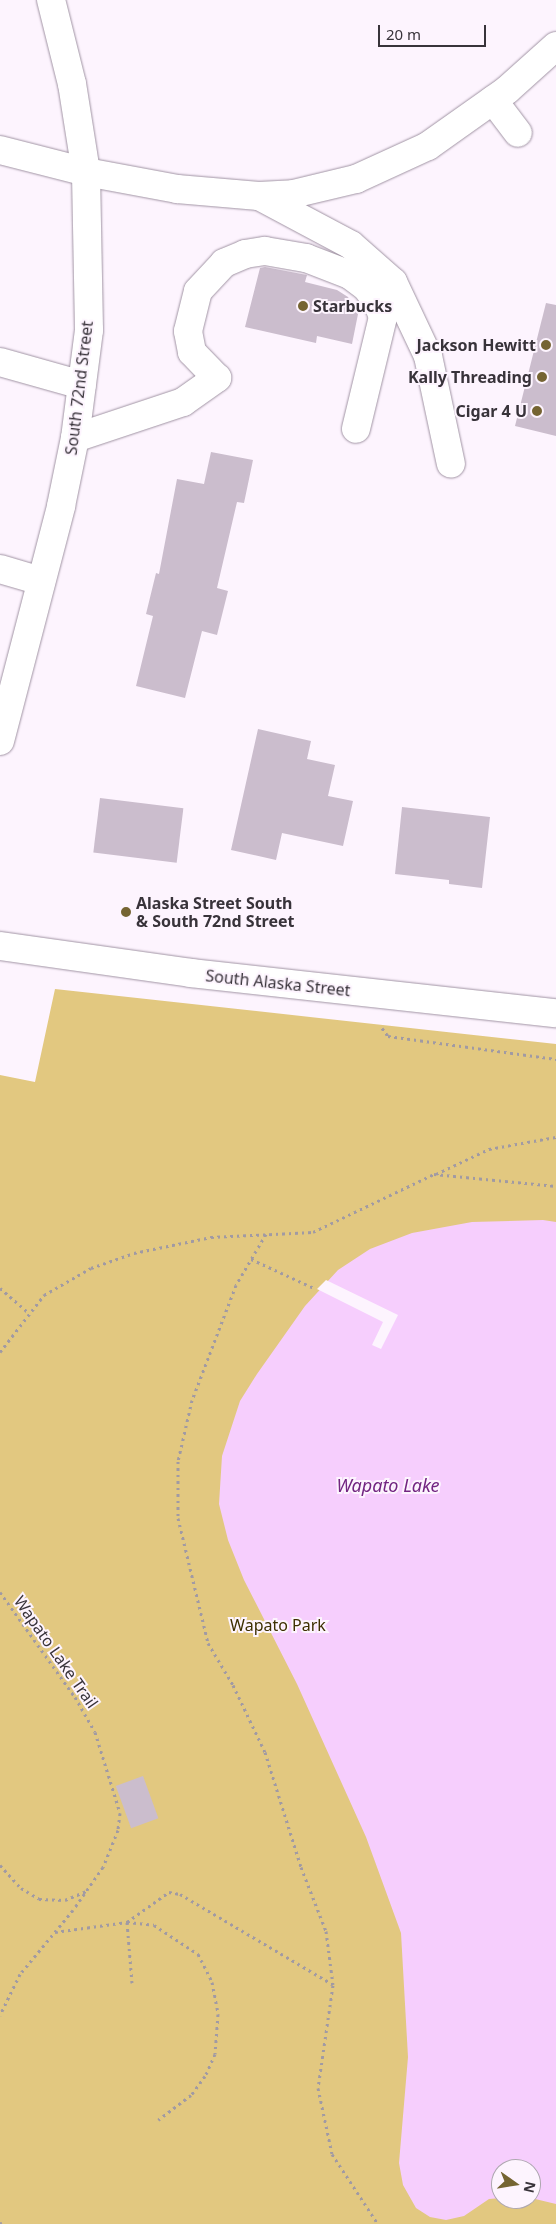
<!DOCTYPE html>
<html>
<head>
<meta charset="utf-8">
<style>
	body { margin:0 }
	#map { position:relative; width:556px; height:2224px; overflow:hidden; background:#fdf4fe; font-family:"Noto Sans",sans-serif }
	div>[style] { position:absolute }
	.green>* { inset:0; background:#e2c880 }
	.water>* { inset:0; background:#f6cefd }
	.pier>* { inset:0; background:#fdf4fe }
	.building>* { inset:0; background:#cbbdcd; transform-origin:0 0 }
	.path>* { height:3px; margin-top:-1.5px; transform-origin:0; background:repeating-linear-gradient(90deg,#a19aa3 0 2.5px,transparent 0 6.5px) }
	.roads { filter:drop-shadow(0 0 1px #a194a4) drop-shadow(0 0 1px #a194a4) }
	.minor>* { height:28px; margin:-14px; padding:0 14px; transform-origin:14px; border-radius:14px; background:#fff }
	.major>* { height:28px; margin:-14px; padding:0 14px; transform-origin:14px; border-radius:14px; background:#fff }
	.dots>* { width:14px; height:14px; translate:-50% -50%; box-sizing:border-box; border:2px solid #fdf4fe; border-radius:50% }
	span { translate:-50% -50%; white-space:nowrap; text-align:center; line-height:1.15; -webkit-text-stroke:4px #fdf4fe; paint-order:stroke }
	.poi-label { font-size:16px; color:#38333a; font-weight:700 }
	.left { translate:0 -50%; text-align:left }
	.right { translate:-100% -50%; text-align:right }
	.street-label { font-size:16px; color:#38333a }
	.park-label { font-size:16px; color:#3d2f00 }
	.water-label { font-size:18px; color:#722581; font-style:italic }
	.north { position:absolute; left:491px; top:2159px; width:50px; height:50px; box-sizing:border-box; background:#fdf4fe; border:1px solid #aea7b0; border-radius:50%; rotate:103deg; font-size:14px; font-weight:700; line-height:20px; text-align:center; color:#38333a }
	.north::after { content:''; display:block; margin:auto; width:18px; height:22px; background:#756432; clip-path:polygon(50% 0,100% 100%,50% 72%,0 100%) }
	.scale { position:absolute; left:378px; top:25px; width:108px; height:22px; box-sizing:border-box; border:2px solid #38333a; border-top:0; padding-left:6px; font-size:15px; line-height:18px; white-space:nowrap; color:#38333a; -webkit-text-stroke:4px #fdf4fe; paint-order:stroke }
</style>
</head>
<body>
<div id="map">
	<div class="green">
		<div style="clip-path:polygon(evenodd,55px 989px,556px 1044px,556px 2224px,0 2224px,0 1075px,35px 1082px,55px 989px,501px 2169px,531px 2169px,531px 2199px,501px 2199px,501px 2169px)"></div>
	</div>
	<div class="water">
		<div style="clip-path:polygon(543px 1220px,556px 1222px,556px 2204px,531px 2198px,531px 2169px,501px 2169px,501px 2198px,489px 2199px,464px 2216px,446px 2220px,430px 2217px,416px 2208px,403px 2185px,399px 2163px,408px 2057px,401px 1933px,366px 1837px,297px 1684px,244px 1580px,228px 1540px,219px 1504px,222px 1456px,240px 1401px,257px 1374px,305px 1306px,338px 1270px,370px 1249px,412px 1233px,472px 1222px)"></div>
	</div>
	<div class="pier">
		<div style="clip-path:polygon(326px 1280px,398px 1315px,381px 1349px,372px 1345px,383px 1322px,317px 1289px)"></div>
	</div>
	<div class="building">
		<div style="clip-path:polygon(265px 267px,307px 275px,305px 282px,337px 290px,348px 297px,358px 314px,352px 344px,317px 336px,316px 343px,245px 327px,260px 268px)"></div>
		<div style="clip-path:polygon(546px 303px,556px 305px,556px 436px,515px 426px)"></div>
		<div style="clip-path:polygon(211px 452px,253px 460px,244px 503px,237px 502px,217px 588px,228px 591px,217px 635px,202px 631px,185px 698px,136px 686px,153px 616px,146px 614px,156px 573px,159px 574px,177px 479px,204px 484px)"></div>
		<div style="clip-path:polygon(258px 729px,311px 741px,307px 759px,335px 765px,328px 796px,353px 801px,343px 846px,282px 833px,276px 860px,231px 850px)"></div>
		<div style="left:100px;top:798px;width:84px;height:55px;rotate:7deg"></div>
		<div style="clip-path:polygon(402px 807px,490px 817px,482px 888px,449px 884px,449px 880px,395px 874px)"></div>
		<div style="left:143px;top:1776px;width:45px;height:29px;rotate:70deg"></div>
	</div>
	<div class="path">
		<div style="left:382px;top:1028px;width:10px;rotate:53deg"></div>
		<div style="left:388px;top:1036px;width:170px;rotate:7.8deg"></div>
		<div style="left:436px;top:1174px;width:59px;rotate:-25.3deg"></div>
		<div style="left:489px;top:1149px;width:68px;rotate:-10.2deg"></div>
		<div style="left:266px;top:1234px;width:59px;rotate:120.5deg"></div>
		<div style="left:236px;top:1285px;width:123px;rotate:110.9deg"></div>
		<div style="left:192px;top:1400px;width:63px;rotate:102.9deg"></div>
		<div style="left:178px;top:1461px;width:57px;rotate:90deg"></div>
		<div style="left:178px;top:1518px;width:129px;rotate:76.5deg"></div>
		<div style="left:208px;top:1643px;width:49px;rotate:59.2deg"></div>
		<div style="left:233px;top:1685px;width:74px;rotate:64.5deg"></div>
		<div style="left:265px;top:1752px;width:121px;rotate:72.6deg"></div>
		<div style="left:301px;top:1867px;width:69px;rotate:68.7deg"></div>
		<div style="left:326px;top:1931px;width:54px;rotate:82.6deg"></div>
		<div style="left:333px;top:1985px;width:104px;rotate:98.3deg"></div>
		<div style="left:318px;top:2088px;width:67px;rotate:78deg"></div>
		<div style="left:332px;top:2154px;width:84px;rotate:56.7deg"></div>
		<div style="left:251px;top:1259px;width:69px;rotate:24.7deg"></div>
		<div style="left:0;top:1288px;width:38px;rotate:41deg"></div>
		<div style="left:0;top:1352px;width:72px;rotate:-52.3deg"></div>
		<div style="left:44px;top:1295px;width:54px;rotate:-29.9deg"></div>
		<div style="left:91px;top:1268px;width:46px;rotate:-19.2deg"></div>
		<div style="left:134px;top:1253px;width:79px;rotate:-11.7deg"></div>
		<div style="left:211px;top:1237px;width:102px;rotate:-2.8deg"></div>
		<div style="left:313px;top:1232px;width:134px;rotate:-25.6deg"></div>
		<div style="left:434px;top:1174px;width:123px;rotate:5.6deg"></div>
		<div style="left:0;top:1592px;width:129px;rotate:54.5deg"></div>
		<div style="left:75px;top:1697px;width:40px;rotate:60.3deg"></div>
		<div style="left:95px;top:1732px;width:85px;rotate:72.8deg"></div>
		<div style="left:120px;top:1813px;width:17px;rotate:97deg"></div>
		<div style="left:118px;top:1830px;width:40px;rotate:112deg"></div>
		<div style="left:103px;top:1867px;width:52px;rotate:124.9deg"></div>
		<div style="left:73px;top:1910px;width:83px;rotate:129.6deg"></div>
		<div style="left:20px;top:1974px;width:46px;rotate:116deg"></div>
		<div style="left:0;top:1865px;width:31px;rotate:48deg"></div>
		<div style="left:21px;top:1888px;width:21px;rotate:31deg"></div>
		<div style="left:39px;top:1899px;width:26px;rotate:2deg"></div>
		<div style="left:65px;top:1900px;width:23px;rotate:-23deg"></div>
		<div style="left:55px;top:1932px;width:73px;rotate:-7.9deg"></div>
		<div style="left:127px;top:1922px;width:27px;rotate:6deg"></div>
		<div style="left:154px;top:1925px;width:53px;rotate:33.4deg"></div>
		<div style="left:198px;top:1954px;width:31px;rotate:63deg"></div>
		<div style="left:212px;top:1982px;width:33px;rotate:79deg"></div>
		<div style="left:218px;top:2014px;width:40px;rotate:94.3deg"></div>
		<div style="left:215px;top:2054px;width:24px;rotate:114deg"></div>
		<div style="left:205px;top:2076px;width:24px;rotate:126deg"></div>
		<div style="left:191px;top:2095px;width:41px;rotate:142.9deg"></div>
		<div style="left:132px;top:1983px;width:61px;rotate:-94.7deg"></div>
		<div style="left:127px;top:1922px;width:52px;rotate:-35.5deg"></div>
		<div style="left:169px;top:1892px;width:11px;rotate:10deg"></div>
		<div style="left:180px;top:1894px;width:177px;rotate:30.6deg"></div>
		<div style="left:0;top:2222px;width:2px;rotate:63deg"></div>
	</div>
	<div class="roads">
		<div class="minor">
			<div style="left:493px;top:100px;width:41px;rotate:52.9deg"></div>
			<div style="left:86px;top:172px;width:93px;rotate:10.6deg"></div>
			<div style="left:177px;top:189px;width:82px;rotate:4.9deg"></div>
			<div style="left:259px;top:196px;width:34px;rotate:-3deg"></div>
			<div style="left:293px;top:194px;width:65px;rotate:-13.4deg"></div>
			<div style="left:356px;top:179px;width:79px;rotate:-24.6deg"></div>
			<div style="left:428px;top:146px;width:97px;rotate:-35.3deg"></div>
			<div style="left:507px;top:90px;width:66px;rotate:-41.9deg"></div>
			<div style="left:259px;top:196px;width:104px;rotate:28deg"></div>
			<div style="left:351px;top:245px;width:56px;rotate:41.4deg"></div>
			<div style="left:393px;top:282px;width:82px;rotate:64.7deg"></div>
			<div style="left:428px;top:356px;width:110px;rotate:78deg"></div>
			<div style="left:0;top:362px;width:85px;rotate:15.7deg"></div>
			<div style="left:75px;top:438px;width:114px;rotate:-18.4deg"></div>
			<div style="left:183px;top:402px;width:42px;rotate:-35.2deg"></div>
			<div style="left:217px;top:378px;width:36px;rotate:-134deg"></div>
			<div style="left:192px;top:352px;width:21px;rotate:-101deg"></div>
			<div style="left:188px;top:331px;width:41px;rotate:-76deg"></div>
			<div style="left:198px;top:291px;width:38px;rotate:-47deg"></div>
			<div style="left:224px;top:263px;width:23px;rotate:-23deg"></div>
			<div style="left:245px;top:254px;width:20px;rotate:-9deg"></div>
			<div style="left:265px;top:251px;width:42px;rotate:9.7deg"></div>
			<div style="left:306px;top:258px;width:47px;rotate:21.1deg"></div>
			<div style="left:350px;top:275px;width:21px;rotate:37deg"></div>
			<div style="left:367px;top:288px;width:19px;rotate:55deg"></div>
			<div style="left:378px;top:304px;width:14px;rotate:69deg"></div>
			<div style="left:383px;top:317px;width:115px;rotate:103.6deg"></div>
			<div style="left:0;top:569px;width:43px;rotate:16.3deg"></div>
			<div style="left:0;top:946px;width:193px;rotate:8deg"></div>
			<div style="left:191px;top:973px;width:367px;rotate:6.3deg"></div>
		</div>
		<div class="major">
			<div style="left:0;top:150px;width:89px;rotate:14.3deg"></div>
			<div style="left:0;top:741px;width:243px;rotate:-75.4deg"></div>
			<div style="left:61px;top:506px;width:69px;rotate:-78.4deg"></div>
			<div style="left:75px;top:438px;width:109px;rotate:-82.6deg"></div>
			<div style="left:89px;top:330px;width:158px;rotate:-91.1deg"></div>
			<div style="left:86px;top:172px;width:89px;rotate:-99deg"></div>
			<div style="left:72px;top:84px;width:87px;rotate:-104deg"></div>
		</div>
	</div>
	<div class="dots">
		<div style="left:303px;top:306px;background:#756432"></div>
		<div style="left:546px;top:345px;background:#756432"></div>
		<div style="left:542px;top:377px;background:#756432"></div>
		<div style="left:537px;top:411px;background:#756432"></div>
		<div style="left:126px;top:912px;background:#756432"></div>
	</div>
	<div class="poi-label">
		<span class="left" style="left:313px;top:306px">Starbucks</span>
		<span class="right" style="left:536px;top:345px">Jackson Hewitt</span>
		<span class="right" style="left:532px;top:377px">Kally Threading</span>
		<span class="right" style="left:527px;top:411px">Cigar 4 U</span>
		<span class="left" style="left:136px;top:912px">Alaska Street South<br>&amp; South 72nd Street</span>
	</div>
	<div class="street-label">
		<span style="left:79px;top:388px;rotate:-83deg">South 72nd Street</span>
		<span style="left:278px;top:983px;rotate:6deg">South Alaska Street</span>
		<span style="left:56px;top:1652px;rotate:55deg">Wapato Lake Trail</span>
	</div>
	<div class="park-label">
		<span style="left:278px;top:1625px">Wapato Park</span>
	</div>
	<div class="water-label">
		<span style="left:388px;top:1485px">Wapato Lake</span>
	</div>
	<div class="north">N</div>
	<div class="scale">20 m</div>
</div>
</body>
</html>
